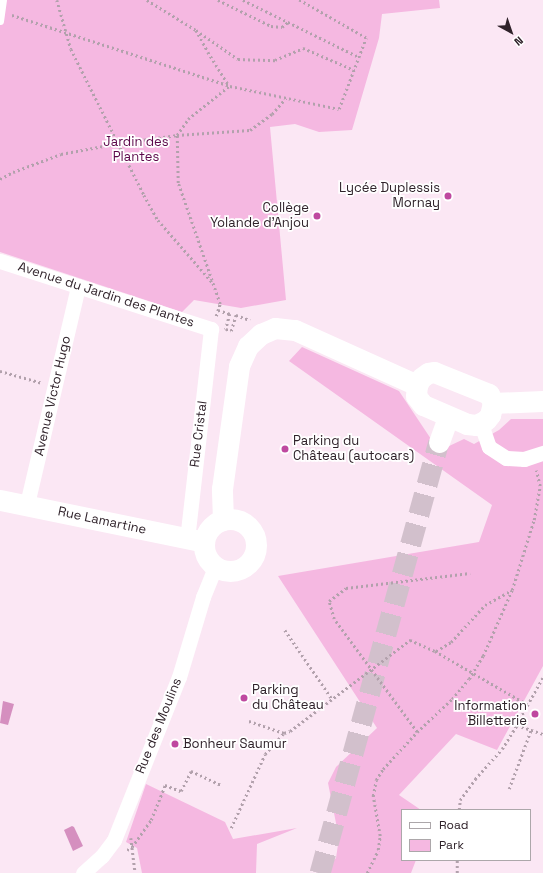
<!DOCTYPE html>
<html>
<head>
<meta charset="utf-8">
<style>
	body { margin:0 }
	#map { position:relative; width:543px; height:873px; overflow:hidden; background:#fbe7f4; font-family:"Space Grotesk",sans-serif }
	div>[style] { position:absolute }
	.green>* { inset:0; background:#f5b8e1 }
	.water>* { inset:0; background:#d58fbf }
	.secondary-tunnel>* { height:21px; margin-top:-10.5px; transform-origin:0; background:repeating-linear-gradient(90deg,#d2c0cc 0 21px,transparent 0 31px) }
	.path>* { height:2.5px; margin-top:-1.25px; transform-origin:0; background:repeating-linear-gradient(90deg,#b2a1ac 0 2px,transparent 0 5px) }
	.lane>* { height:7px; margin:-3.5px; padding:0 3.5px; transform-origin:3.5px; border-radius:3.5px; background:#fff }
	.street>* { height:15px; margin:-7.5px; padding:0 7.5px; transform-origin:7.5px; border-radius:7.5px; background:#fff }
	.secondary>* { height:21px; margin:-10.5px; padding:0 10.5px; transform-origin:10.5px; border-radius:10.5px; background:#fff }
	.secondary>.ring { margin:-10.5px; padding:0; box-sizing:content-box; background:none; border:21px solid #fff; border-radius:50% }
	.dots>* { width:11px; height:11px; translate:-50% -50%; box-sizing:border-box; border:2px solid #fff; border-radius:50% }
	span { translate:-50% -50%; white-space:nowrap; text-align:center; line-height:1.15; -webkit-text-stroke:3.5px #fff; paint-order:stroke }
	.park-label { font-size:13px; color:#5c074a }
	.poi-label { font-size:13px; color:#2f222a }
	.right { translate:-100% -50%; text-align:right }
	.left { translate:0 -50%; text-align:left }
	.street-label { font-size:13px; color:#2f222a }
	.legend { position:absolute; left:401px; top:809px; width:130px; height:52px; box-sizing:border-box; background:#fff; border:1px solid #aca7aa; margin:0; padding:5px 7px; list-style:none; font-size:12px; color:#2f222a }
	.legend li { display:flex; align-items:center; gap:8px; height:20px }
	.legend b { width:20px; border:1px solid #aca7aa }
	.north { position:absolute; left:491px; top:12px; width:40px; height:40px; -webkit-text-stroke:3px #fff; paint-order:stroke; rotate:140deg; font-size:11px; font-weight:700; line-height:16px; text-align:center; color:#2f222a }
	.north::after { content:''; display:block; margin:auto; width:14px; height:18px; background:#2f222a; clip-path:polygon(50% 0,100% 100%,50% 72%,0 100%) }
</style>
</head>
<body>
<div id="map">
	<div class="green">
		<div style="clip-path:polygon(0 0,439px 0,440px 8px,382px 14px,379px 38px,352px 130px,319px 132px,295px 124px,270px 127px,286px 300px,241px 308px,194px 300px,182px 312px,0 252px)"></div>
		<div style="clip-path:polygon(302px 347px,399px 391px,431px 439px,447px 447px,464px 439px,474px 444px,499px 430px,511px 419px,543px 419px,543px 666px,497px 750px,456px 734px,399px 795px,421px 810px,402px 810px,402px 860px,416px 860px,411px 873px,328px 873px,329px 866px,336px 858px,339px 838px,328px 783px,336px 767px,377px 728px,278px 576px,479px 542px,492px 505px,289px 361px)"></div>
		<div style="clip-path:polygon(146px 784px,225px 822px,233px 839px,297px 828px,257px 844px,256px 873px,142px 873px,137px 848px,126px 842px)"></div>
	</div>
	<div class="water">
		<div style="clip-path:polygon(3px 701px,14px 704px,8px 725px,0 723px)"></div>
		<div style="clip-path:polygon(72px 826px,74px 827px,83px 846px,73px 851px,64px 830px)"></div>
	</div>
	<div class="secondary-tunnel">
		<div style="left:320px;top:873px;width:447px;rotate:-74.6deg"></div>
	</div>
	<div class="path">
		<div style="left:57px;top:0;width:51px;rotate:74.1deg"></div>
		<div style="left:71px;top:49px;width:163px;rotate:63.4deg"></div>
		<div style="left:144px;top:195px;width:29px;rotate:61deg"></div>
		<div style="left:158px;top:220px;width:82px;rotate:48.9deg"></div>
		<div style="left:147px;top:0;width:57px;rotate:31.5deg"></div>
		<div style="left:196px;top:30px;width:25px;rotate:61deg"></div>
		<div style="left:208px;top:52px;width:39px;rotate:58deg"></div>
		<div style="left:218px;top:0;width:59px;rotate:26.1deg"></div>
		<div style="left:271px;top:26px;width:11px;rotate:5deg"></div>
		<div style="left:282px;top:27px;width:8px;rotate:-40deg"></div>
		<div style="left:243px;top:0;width:129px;rotate:26.2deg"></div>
		<div style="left:12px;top:15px;width:229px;rotate:18deg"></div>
		<div style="left:230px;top:86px;width:111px;rotate:11.9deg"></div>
		<div style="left:339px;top:109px;width:76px;rotate:-69.2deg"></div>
		<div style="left:366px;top:38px;width:77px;rotate:-150.4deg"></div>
		<div style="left:196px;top:30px;width:51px;rotate:34.6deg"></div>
		<div style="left:238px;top:59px;width:37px;rotate:2deg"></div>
		<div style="left:275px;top:60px;width:30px;rotate:-23deg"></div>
		<div style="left:303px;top:48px;width:56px;rotate:23.3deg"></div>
		<div style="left:0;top:179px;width:15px;rotate:-28deg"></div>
		<div style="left:13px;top:172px;width:51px;rotate:-20.6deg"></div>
		<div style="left:61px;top:154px;width:54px;rotate:-10.7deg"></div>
		<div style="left:114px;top:144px;width:64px;rotate:-8.1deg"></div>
		<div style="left:177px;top:135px;width:73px;rotate:-3.9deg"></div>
		<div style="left:250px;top:130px;width:27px;rotate:-36deg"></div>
		<div style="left:272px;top:114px;width:21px;rotate:-49deg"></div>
		<div style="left:218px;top:310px;width:13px;rotate:18deg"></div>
		<div style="left:230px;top:314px;width:16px;rotate:105deg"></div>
		<div style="left:226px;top:329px;width:5px;rotate:22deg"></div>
		<div style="left:231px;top:331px;width:17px;rotate:-73deg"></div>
		<div style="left:236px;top:315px;width:15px;rotate:20deg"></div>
		<div style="left:216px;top:316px;width:13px;rotate:-72deg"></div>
		<div style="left:220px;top:304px;width:128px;rotate:-109.1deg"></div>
		<div style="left:178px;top:183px;width:48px;rotate:-91.2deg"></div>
		<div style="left:177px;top:135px;width:19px;rotate:-55deg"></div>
		<div style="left:188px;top:119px;width:53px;rotate:-38.8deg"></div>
		<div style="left:0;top:371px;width:44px;rotate:15.9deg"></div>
		<div style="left:285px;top:630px;width:83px;rotate:55.7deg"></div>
		<div style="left:436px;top:651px;width:17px;rotate:-31deg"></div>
		<div style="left:451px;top:642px;width:50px;rotate:-47.4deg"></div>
		<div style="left:485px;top:605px;width:31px;rotate:-29deg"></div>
		<div style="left:543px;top:678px;width:54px;rotate:119deg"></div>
		<div style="left:517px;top:725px;width:28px;rotate:19deg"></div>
		<div style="left:249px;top:721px;width:37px;rotate:19deg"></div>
		<div style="left:284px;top:733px;width:6px;rotate:-18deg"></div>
		<div style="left:290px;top:731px;width:151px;rotate:-37.2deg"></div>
		<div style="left:410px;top:640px;width:27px;rotate:24deg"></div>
		<div style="left:435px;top:651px;width:108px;rotate:30.1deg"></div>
		<div style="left:417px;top:732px;width:140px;rotate:-126.3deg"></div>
		<div style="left:334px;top:619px;width:19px;rotate:-106deg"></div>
		<div style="left:329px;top:601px;width:21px;rotate:-37deg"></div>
		<div style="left:346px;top:588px;width:125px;rotate:-6.9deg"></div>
		<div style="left:509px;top:789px;width:63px;rotate:-69.6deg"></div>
		<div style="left:459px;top:810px;width:10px;rotate:-84deg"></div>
		<div style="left:460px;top:800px;width:26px;rotate:-54deg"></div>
		<div style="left:475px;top:779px;width:40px;rotate:-48deg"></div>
		<div style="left:502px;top:749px;width:28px;rotate:-58deg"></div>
		<div style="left:231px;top:828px;width:81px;rotate:-65.3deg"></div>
		<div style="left:265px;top:754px;width:28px;rotate:-48deg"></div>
		<div style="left:131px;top:838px;width:35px;rotate:83deg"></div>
		<div style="left:127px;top:850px;width:6px;rotate:-31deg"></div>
		<div style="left:132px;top:847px;width:33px;rotate:-55deg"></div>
		<div style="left:151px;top:820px;width:38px;rotate:-68deg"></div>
		<div style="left:165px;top:785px;width:17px;rotate:21deg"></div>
		<div style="left:181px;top:791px;width:22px;rotate:-63deg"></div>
		<div style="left:191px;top:771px;width:33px;rotate:25deg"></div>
		<div style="left:367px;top:873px;width:25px;rotate:-64deg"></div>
		<div style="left:378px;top:850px;width:14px;rotate:-82deg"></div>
		<div style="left:380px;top:836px;width:41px;rotate:-99.9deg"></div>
		<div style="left:373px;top:796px;width:16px;rotate:-79deg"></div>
		<div style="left:376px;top:780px;width:13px;rotate:-58deg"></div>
		<div style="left:383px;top:769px;width:50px;rotate:-47.4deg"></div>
		<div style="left:417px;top:732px;width:48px;rotate:-43.3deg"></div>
		<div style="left:452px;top:699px;width:26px;rotate:-50deg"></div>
		<div style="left:469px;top:679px;width:27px;rotate:-59deg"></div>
		<div style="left:483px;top:656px;width:72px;rotate:-66.3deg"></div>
		<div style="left:512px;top:590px;width:73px;rotate:-72.6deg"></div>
		<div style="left:534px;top:520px;width:35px;rotate:-80deg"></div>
		<div style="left:540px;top:486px;width:16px;rotate:-104deg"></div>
		<div style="left:457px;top:873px;width:13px;rotate:-90deg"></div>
	</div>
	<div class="lane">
		<div style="left:0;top:21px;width:21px;rotate:-82deg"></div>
	</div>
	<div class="street">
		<div style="left:0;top:261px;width:222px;rotate:17.9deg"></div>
		<div style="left:211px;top:329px;width:211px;rotate:96.5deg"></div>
		<div style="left:481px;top:424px;width:24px;rotate:71deg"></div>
		<div style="left:489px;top:447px;width:20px;rotate:33deg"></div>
		<div style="left:506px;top:458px;width:18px;rotate:3deg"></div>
		<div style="left:524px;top:459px;width:20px;rotate:-18deg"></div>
		<div style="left:27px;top:504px;width:224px;rotate:-76.8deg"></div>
		<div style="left:83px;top:873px;width:25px;rotate:-42deg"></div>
		<div style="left:102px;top:856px;width:20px;rotate:-53deg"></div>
		<div style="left:114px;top:840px;width:175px;rotate:-68.3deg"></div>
		<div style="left:179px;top:677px;width:84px;rotate:-73.3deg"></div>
		<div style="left:203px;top:597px;width:32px;rotate:-68deg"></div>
	</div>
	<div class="secondary">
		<div style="left:434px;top:372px;width:59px;rotate:21.8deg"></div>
		<div style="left:489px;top:394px;width:10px;rotate:66deg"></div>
		<div style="left:493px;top:403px;width:12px;rotate:104deg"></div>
		<div style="left:490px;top:415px;width:6px;rotate:129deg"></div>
		<div style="left:486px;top:420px;width:11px;rotate:153deg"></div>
		<div style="left:476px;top:425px;width:9px;rotate:-174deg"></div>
		<div style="left:467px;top:424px;width:48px;rotate:-156.6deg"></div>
		<div style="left:423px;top:405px;width:11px;rotate:-128deg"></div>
		<div style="left:416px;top:396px;width:11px;rotate:-85deg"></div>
		<div style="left:417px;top:385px;width:8px;rotate:-60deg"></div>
		<div style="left:421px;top:378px;width:9px;rotate:-36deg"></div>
		<div style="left:428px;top:373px;width:6px;rotate:-9deg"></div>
		<div style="left:493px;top:403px;width:50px;rotate:-2.3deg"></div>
		<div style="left:439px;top:442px;width:27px;rotate:-70deg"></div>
		<div style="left:0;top:500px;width:208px;rotate:11.6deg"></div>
		<div class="ring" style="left:204px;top:519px;width:31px;height:31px"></div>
		<div style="left:223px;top:520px;width:31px;rotate:-92deg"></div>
		<div style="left:222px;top:489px;width:124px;rotate:-82.1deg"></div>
		<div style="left:239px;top:366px;width:22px;rotate:-66deg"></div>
		<div style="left:248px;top:346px;width:18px;rotate:-43deg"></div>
		<div style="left:261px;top:334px;width:15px;rotate:-23deg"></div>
		<div style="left:275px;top:328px;width:20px;rotate:6deg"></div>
		<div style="left:295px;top:330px;width:134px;rotate:24.3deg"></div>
	</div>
	<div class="dots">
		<div style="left:448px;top:196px;background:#bf49a0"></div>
		<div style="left:317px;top:216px;background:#bf49a0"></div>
		<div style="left:285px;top:449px;background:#bf49a0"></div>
		<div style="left:244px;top:698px;background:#bf49a0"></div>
		<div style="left:535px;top:714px;background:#bf49a0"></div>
		<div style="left:175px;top:744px;background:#bf49a0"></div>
	</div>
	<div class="park-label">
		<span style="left:136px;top:150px">Jardin des<br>Plantes</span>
	</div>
	<div class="poi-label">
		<span class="right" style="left:440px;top:196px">Lycée Duplessis<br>Mornay</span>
		<span class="right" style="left:309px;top:216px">Collège<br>Yolande d'Anjou</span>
		<span class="left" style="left:293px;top:449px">Parking du<br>Château (autocars)</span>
		<span class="left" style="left:252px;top:698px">Parking<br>du Château</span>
		<span class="right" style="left:527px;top:714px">Information<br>Billetterie</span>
		<span class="left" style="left:183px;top:744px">Bonheur Saumur</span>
	</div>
	<div class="street-label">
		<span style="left:106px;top:295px;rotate:18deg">Avenue du Jardin des Plantes</span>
		<span style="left:53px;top:396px;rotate:-77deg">Avenue Victor Hugo</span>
		<span style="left:199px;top:434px;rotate:-83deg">Rue Cristal</span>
		<span style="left:102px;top:521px;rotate:12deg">Rue Lamartine</span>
		<span style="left:159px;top:726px;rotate:-68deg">Rue des Moulins</span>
	</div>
	<ul class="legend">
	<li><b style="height:5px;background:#fff"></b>Road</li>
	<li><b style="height:11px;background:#f5b8e1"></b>Park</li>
	</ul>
	<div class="north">N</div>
</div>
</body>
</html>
